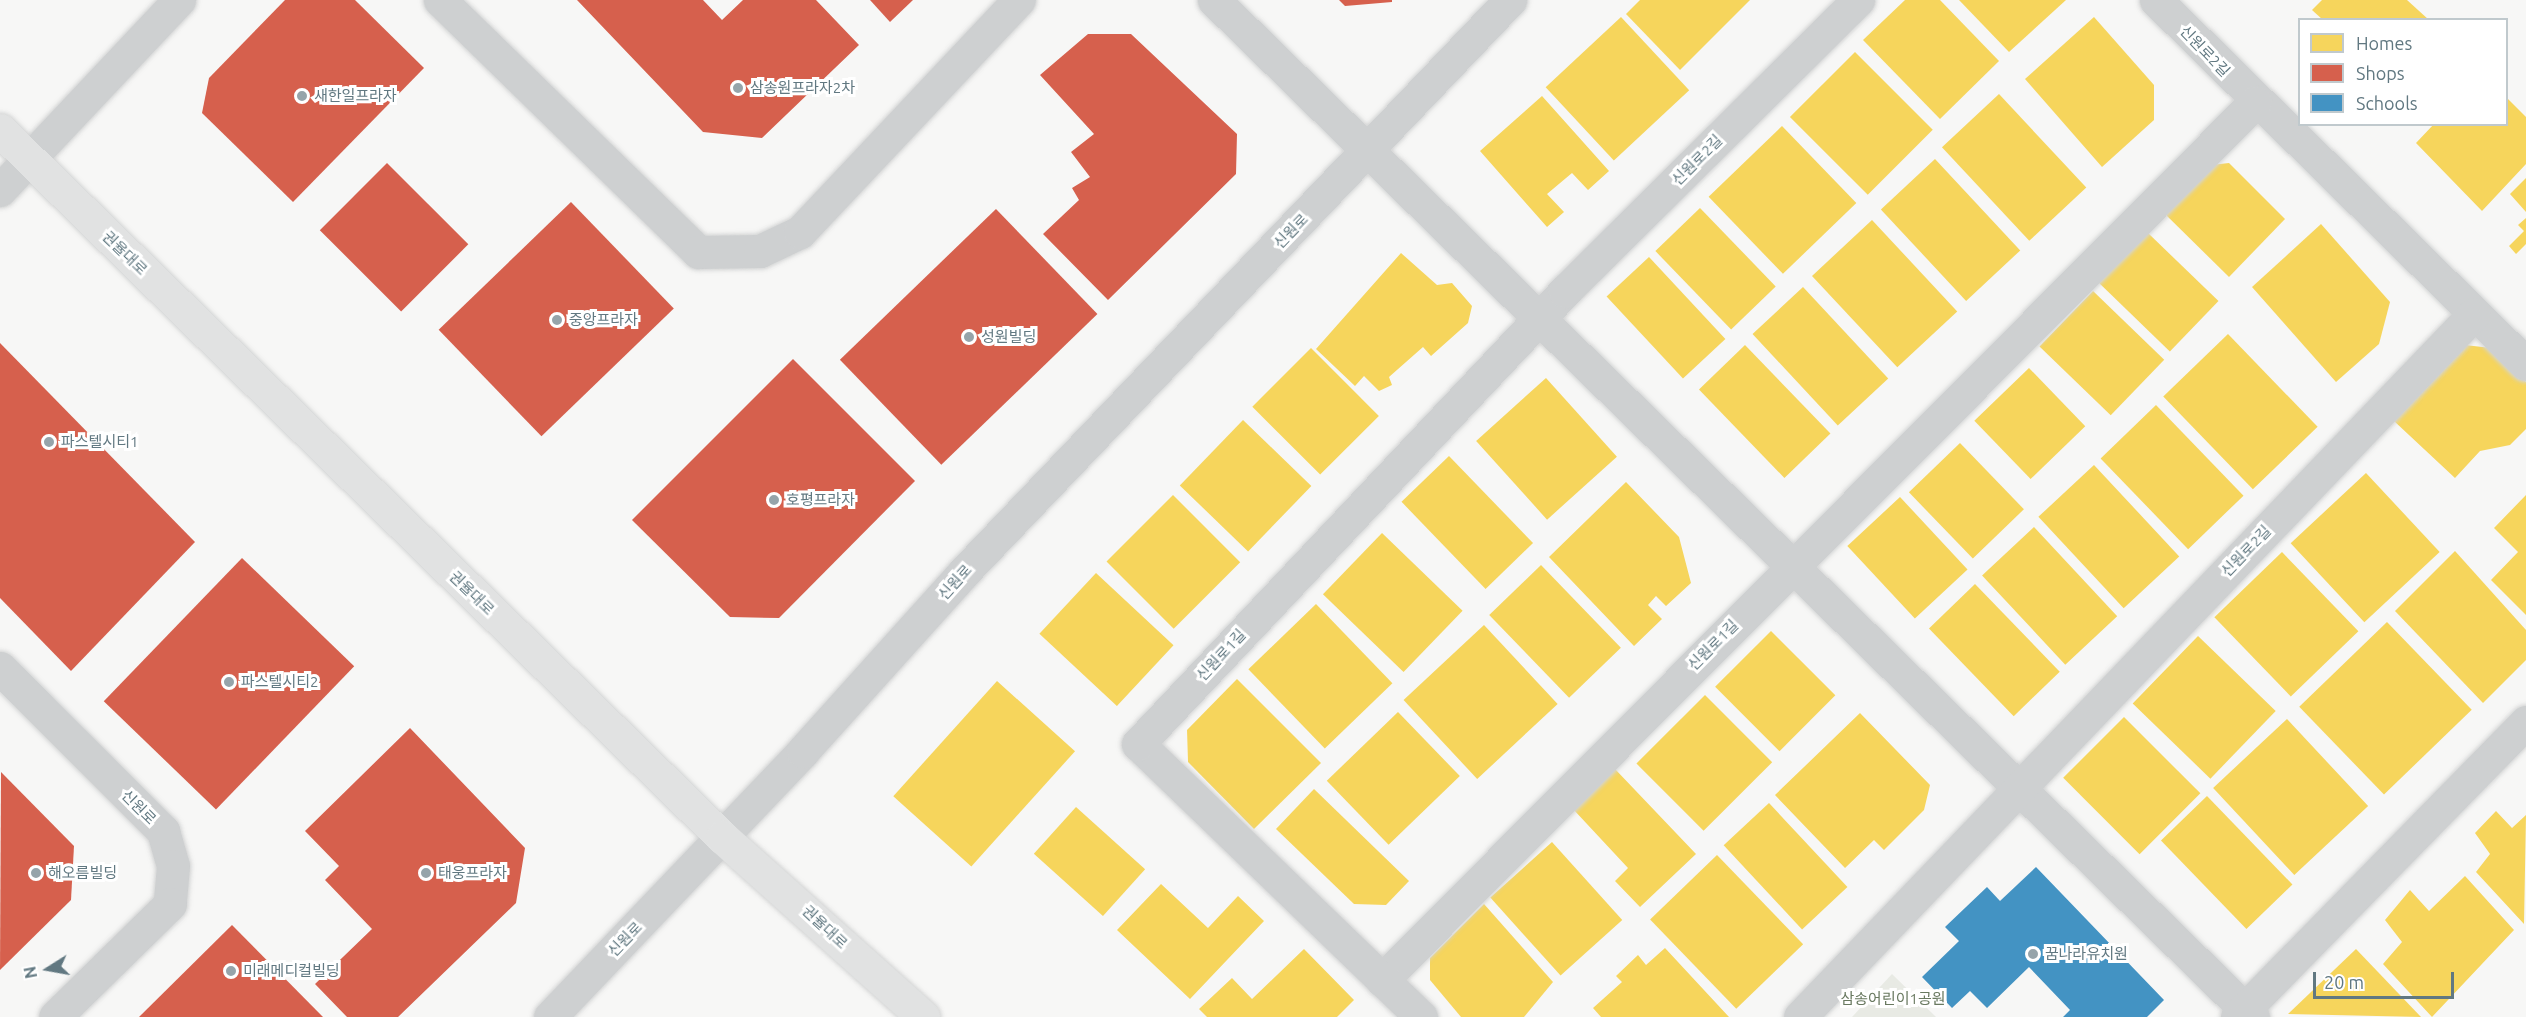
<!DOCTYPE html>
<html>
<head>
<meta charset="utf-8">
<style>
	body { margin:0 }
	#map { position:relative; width:2526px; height:1017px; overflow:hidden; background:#f7f7f6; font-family:Ubuntu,"Noto Sans KR",sans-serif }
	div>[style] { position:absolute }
	.green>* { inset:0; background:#e8eae4 }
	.homes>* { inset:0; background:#f6d55c; transform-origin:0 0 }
	.shops>* { inset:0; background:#d6604d; transform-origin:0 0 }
	.schools>* { inset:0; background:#4393c3 }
	.roads { filter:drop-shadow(0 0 2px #d3d4d4) drop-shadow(0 0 2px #d3d4d4) }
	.minor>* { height:33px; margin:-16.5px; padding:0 16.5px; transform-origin:16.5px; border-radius:16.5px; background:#ced0d1 }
	.tertiary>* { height:33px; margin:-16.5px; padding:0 16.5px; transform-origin:16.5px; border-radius:16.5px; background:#ced0d1 }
	.primary>* { height:33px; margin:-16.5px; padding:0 16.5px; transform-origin:16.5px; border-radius:16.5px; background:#e1e2e2 }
	.dots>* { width:16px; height:16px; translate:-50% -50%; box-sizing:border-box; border:3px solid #fff; border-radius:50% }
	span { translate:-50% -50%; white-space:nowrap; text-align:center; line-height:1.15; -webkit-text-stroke:6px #fff; paint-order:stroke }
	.street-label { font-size:15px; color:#617881 }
	.poi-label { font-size:15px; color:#617881 }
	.left { translate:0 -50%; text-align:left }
	.park-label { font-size:15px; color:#697960 }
	.legend { position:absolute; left:2298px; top:18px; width:210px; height:108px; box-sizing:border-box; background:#fff; border:2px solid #c0c9cd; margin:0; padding:8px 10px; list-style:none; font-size:18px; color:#617881 }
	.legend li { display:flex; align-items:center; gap:12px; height:30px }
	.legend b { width:30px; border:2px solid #c0c9cd }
	.north { position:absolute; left:18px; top:939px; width:60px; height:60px; -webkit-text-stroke:4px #fff; paint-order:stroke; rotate:259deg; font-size:16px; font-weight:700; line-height:24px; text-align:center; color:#617881 }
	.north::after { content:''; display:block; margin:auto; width:21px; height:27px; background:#617881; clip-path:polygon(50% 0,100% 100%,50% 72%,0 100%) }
	.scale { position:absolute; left:2313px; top:972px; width:141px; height:27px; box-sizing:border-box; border:3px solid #617881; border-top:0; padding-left:8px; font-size:18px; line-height:21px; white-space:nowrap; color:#617881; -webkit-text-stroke:4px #fff; paint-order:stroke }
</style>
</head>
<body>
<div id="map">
	<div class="green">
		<div style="clip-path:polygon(1892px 974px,1936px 1017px,1852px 1017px)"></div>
	</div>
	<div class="homes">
		<div style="clip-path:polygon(1640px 0,1750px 0,1680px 70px,1626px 14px)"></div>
		<div style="clip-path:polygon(1905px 0,1940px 0,1999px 61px,1940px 119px,1863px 40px)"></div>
		<div style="clip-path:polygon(1959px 0,2066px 0,2009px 52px)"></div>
		<div style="clip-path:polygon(2322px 0,2407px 0,2429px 20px,2323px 20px,2312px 10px)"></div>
		<div style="left:1621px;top:17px;width:100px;height:103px;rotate:47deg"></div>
		<div style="clip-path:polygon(2094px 17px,2154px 85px,2154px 120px,2102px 167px,2025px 79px)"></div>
		<div style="left:1855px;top:52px;width:110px;height:92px;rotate:45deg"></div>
		<div style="left:1999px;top:94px;width:128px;height:78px;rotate:47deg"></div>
		<div style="clip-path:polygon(1542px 96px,1609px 171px,1588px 190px,1572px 173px,1547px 194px,1564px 212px,1547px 227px,1480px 151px)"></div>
		<div style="clip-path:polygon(2506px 97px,2526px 117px,2526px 164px,2482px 211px,2416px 143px,2434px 124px,2506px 124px)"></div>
		<div style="left:1782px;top:126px;width:107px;height:102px;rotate:46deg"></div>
		<div style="left:1935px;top:159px;width:125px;height:74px;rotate:47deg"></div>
		<div style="clip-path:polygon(2229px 163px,2285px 219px,2229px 277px,2164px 213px,2211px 165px)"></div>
		<div style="clip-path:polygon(2526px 178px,2526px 212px,2510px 194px)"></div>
		<div style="left:1700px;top:208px;width:109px;height:62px;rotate:46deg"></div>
		<div style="clip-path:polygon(2526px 218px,2526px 244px,2516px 254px,2509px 246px,2524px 231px,2518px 225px)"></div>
		<div style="left:1872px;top:220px;width:125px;height:82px;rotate:47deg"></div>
		<div style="clip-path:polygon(2321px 224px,2390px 302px,2379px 344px,2336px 382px,2252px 287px)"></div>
		<div style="left:2148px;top:233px;width:98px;height:70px;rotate:44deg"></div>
		<div style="clip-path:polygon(1401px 253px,1437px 285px,1452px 283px,1472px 306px,1468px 323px,1431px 356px,1423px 347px,1389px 377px,1392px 385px,1379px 391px,1364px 376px,1355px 386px,1316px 349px)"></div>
		<div style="left:1649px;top:257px;width:112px;height:58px;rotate:47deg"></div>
		<div style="left:1803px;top:287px;width:125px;height:69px;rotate:47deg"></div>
		<div style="left:2093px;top:291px;width:99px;height:77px;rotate:44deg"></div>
		<div style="left:2228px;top:334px;width:129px;height:90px;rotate:46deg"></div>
		<div style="left:1745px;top:345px;width:123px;height:64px;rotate:46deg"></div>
		<div style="clip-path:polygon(2465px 345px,2491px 348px,2526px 382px,2526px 429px,2510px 445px,2480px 451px,2455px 478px,2394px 421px)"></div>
		<div style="left:1311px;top:348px;width:96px;height:83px;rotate:45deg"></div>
		<div style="left:2029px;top:368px;width:81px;height:76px;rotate:46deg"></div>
		<div style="left:1546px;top:378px;width:106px;height:94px;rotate:48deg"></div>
		<div style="left:2156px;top:405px;width:126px;height:77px;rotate:46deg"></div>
		<div style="left:1243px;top:420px;width:95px;height:91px;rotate:44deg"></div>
		<div style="left:1960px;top:443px;width:92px;height:71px;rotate:46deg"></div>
		<div style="left:1449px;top:456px;width:121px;height:66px;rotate:46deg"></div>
		<div style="left:2094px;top:465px;width:125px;height:76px;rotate:47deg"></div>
		<div style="left:2366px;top:473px;width:108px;height:103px;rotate:47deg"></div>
		<div style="clip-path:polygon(1626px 482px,1679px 537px,1691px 583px,1666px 606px,1656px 596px,1648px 605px,1662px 619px,1634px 646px,1549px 557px)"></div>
		<div style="left:1173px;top:495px;width:95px;height:94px;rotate:45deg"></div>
		<div style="clip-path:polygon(2526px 495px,2526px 615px,2491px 580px,2518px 552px,2494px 528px)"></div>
		<div style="left:1900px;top:497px;width:99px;height:72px;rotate:47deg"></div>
		<div style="left:2034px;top:527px;width:122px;height:71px;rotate:47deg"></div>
		<div style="left:1382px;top:533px;width:112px;height:85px;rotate:44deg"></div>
		<div style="clip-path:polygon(2455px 551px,2526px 630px,2526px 660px,2483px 703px,2395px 611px)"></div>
		<div style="left:2282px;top:552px;width:110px;height:94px;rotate:46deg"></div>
		<div style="left:1541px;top:565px;width:115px;height:72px;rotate:46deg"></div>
		<div style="left:1096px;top:573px;width:106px;height:83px;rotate:43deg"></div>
		<div style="left:1975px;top:584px;width:122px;height:64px;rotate:46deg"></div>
		<div style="left:1316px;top:604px;width:110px;height:94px;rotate:46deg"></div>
		<div style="left:2387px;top:622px;width:122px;height:122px;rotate:46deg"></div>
		<div style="left:1484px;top:625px;width:108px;height:110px;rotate:47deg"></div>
		<div style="left:1771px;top:631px;width:91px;height:79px;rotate:45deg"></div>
		<div style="left:2198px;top:636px;width:108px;height:94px;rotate:44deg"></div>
		<div style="clip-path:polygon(1237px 679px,1321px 763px,1254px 829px,1188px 762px,1187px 730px)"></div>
		<div style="left:997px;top:681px;width:105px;height:155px;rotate:42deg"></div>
		<div style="left:1705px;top:695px;width:95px;height:97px;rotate:45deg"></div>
		<div style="left:1398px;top:712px;width:89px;height:99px;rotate:46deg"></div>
		<div style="clip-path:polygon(1860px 713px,1930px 785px,1924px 810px,1884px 850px,1874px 840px,1845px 868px,1775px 795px)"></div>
		<div style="left:2124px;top:717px;width:108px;height:86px;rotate:45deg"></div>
		<div style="left:2287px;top:719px;width:119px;height:101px;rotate:47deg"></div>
		<div style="clip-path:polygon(1615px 769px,1696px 854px,1640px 907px,1615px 881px,1628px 868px,1573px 809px)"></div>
		<div style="clip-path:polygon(1314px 789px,1409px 881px,1386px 905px,1354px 904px,1276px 829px)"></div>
		<div style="left:2207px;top:796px;width:123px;height:64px;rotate:46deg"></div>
		<div style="left:1769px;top:803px;width:115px;height:62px;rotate:47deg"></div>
		<div style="left:1076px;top:807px;width:93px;height:63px;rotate:42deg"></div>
		<div style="clip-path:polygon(2496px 811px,2512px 828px,2526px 815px,2524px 924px,2476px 872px,2490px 854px,2475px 833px)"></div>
		<div style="left:1552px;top:842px;width:105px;height:83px;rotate:48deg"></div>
		<div style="left:1717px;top:855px;width:124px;height:93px;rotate:46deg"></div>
		<div style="clip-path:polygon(2465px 876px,2514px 930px,2432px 1017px,2383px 964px,2402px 942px,2385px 920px,2410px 890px,2429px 911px)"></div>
		<div style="clip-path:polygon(1161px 884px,1208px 928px,1238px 896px,1264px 921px,1190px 999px,1117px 930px)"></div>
		<div style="clip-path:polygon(1484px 904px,1553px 982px,1524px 1017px,1461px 1017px,1430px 980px,1430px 958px)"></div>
		<div style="clip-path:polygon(1665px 948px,1729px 1017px,1601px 1017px,1593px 1008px,1622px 982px,1616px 976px,1638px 955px,1646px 965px)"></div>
		<div style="clip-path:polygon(1304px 949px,1354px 1000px,1337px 1017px,1207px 1017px,1199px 1009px,1232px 978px,1252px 999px)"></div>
		<div style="clip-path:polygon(2356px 949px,2421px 1017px,2288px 1014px)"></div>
	</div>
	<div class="shops">
		<div style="clip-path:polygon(285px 0,355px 0,424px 68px,293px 202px,202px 113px,209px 78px)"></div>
		<div style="clip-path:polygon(577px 0,703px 0,722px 20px,743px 0,816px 0,859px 45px,762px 138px,703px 132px)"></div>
		<div style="clip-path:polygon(870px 0,913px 0,890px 22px)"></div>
		<div style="clip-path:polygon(1339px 0,1392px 0,1392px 2px,1345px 6px)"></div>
		<div style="clip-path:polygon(1088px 34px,1131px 34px,1237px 134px,1236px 174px,1108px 300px,1043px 234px,1079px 200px,1072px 188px,1090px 177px,1071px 152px,1094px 134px,1040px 75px)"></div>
		<div style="left:387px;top:163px;width:115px;height:95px;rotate:45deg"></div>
		<div style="left:571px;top:202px;width:148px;height:184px;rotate:46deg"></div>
		<div style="left:996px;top:209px;width:146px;height:217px;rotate:46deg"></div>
		<div style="clip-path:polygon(0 343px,195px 542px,71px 671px,0 598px)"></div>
		<div style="clip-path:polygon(793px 359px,915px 481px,779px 618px,730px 617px,632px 520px)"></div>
		<div style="left:242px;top:558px;width:156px;height:199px;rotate:44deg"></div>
		<div style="clip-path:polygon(410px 728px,525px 848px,516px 903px,398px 1017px,347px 1017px,315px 984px,372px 929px,325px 880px,339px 866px,305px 831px)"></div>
		<div style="clip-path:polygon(1px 772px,74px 846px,71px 900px,0 970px)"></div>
		<div style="clip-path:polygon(232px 925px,323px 1017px,139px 1017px)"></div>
	</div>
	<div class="schools">
		<div style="clip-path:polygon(2036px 867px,2164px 1000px,2147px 1017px,2063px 1017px,2070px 1010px,2029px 967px,1987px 1008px,1970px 991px,1952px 1008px,1922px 977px,1959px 941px,1945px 927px,1987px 887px,2000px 901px)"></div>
	</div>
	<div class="roads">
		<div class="minor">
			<div style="left:440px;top:0;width:361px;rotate:44.3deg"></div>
			<div style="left:698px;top:252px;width:62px;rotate:-0.9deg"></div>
			<div style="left:760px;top:251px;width:44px;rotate:-25.4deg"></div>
			<div style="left:800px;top:232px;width:319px;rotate:-46.7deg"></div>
			<div style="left:1214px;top:0;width:1454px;rotate:44.39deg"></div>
			<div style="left:2156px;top:0;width:519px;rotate:44.53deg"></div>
			<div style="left:0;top:190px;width:261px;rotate:-46.7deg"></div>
			<div style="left:0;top:668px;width:231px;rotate:45deg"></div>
			<div style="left:163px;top:831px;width:36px;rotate:74deg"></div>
			<div style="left:173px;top:866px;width:38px;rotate:95deg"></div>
			<div style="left:170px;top:904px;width:161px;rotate:135.5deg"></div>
			<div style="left:1382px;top:980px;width:1238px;rotate:-45.16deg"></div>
			<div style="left:1421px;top:1017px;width:393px;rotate:-136deg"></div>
			<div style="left:1138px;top:744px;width:623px;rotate:-46.69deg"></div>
			<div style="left:1565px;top:291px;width:413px;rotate:-44.8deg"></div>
			<div style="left:1800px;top:1017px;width:974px;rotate:-46.21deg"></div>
			<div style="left:2237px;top:1017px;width:413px;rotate:-45.6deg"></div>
		</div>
		<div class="tertiary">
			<div style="left:550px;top:1017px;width:367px;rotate:-46.4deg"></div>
			<div style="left:803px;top:751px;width:241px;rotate:-48deg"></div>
			<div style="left:964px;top:572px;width:791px;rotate:-46.33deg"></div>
		</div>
		<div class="primary">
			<div style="left:0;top:130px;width:1011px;rotate:44.4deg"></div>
			<div style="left:722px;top:837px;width:270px;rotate:41.8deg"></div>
		</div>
	</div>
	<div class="dots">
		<div style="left:738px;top:88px;background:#96a4aa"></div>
		<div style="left:302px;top:96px;background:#96a4aa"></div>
		<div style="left:557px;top:320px;background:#96a4aa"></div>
		<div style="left:969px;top:337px;background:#96a4aa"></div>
		<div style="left:49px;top:442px;background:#96a4aa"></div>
		<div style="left:774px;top:500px;background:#96a4aa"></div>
		<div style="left:229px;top:682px;background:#96a4aa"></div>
		<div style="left:36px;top:873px;background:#96a4aa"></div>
		<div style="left:426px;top:873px;background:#96a4aa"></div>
		<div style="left:2033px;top:954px;background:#96a4aa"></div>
		<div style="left:231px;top:971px;background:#96a4aa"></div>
	</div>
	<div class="street-label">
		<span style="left:2205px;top:51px;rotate:46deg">신원로2길</span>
		<span style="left:1697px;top:160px;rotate:-45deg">신원로2길</span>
		<span style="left:1291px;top:231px;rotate:-46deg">신원로</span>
		<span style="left:125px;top:253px;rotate:44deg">권율대로</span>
		<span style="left:2246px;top:551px;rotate:-46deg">신원로2길</span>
		<span style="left:955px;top:582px;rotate:-48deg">신원로</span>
		<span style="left:472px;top:593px;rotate:44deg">권율대로</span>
		<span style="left:1713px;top:645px;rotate:-45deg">신원로1길</span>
		<span style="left:1221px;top:655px;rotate:-47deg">신원로1길</span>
		<span style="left:139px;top:807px;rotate:45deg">신원로</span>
		<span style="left:825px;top:927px;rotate:43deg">권율대로</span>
		<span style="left:625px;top:939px;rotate:-46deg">신원로</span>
	</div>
	<div class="poi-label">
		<span class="left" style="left:750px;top:88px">삼송원프라자2차</span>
		<span class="left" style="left:314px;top:96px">새한일프라자</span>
		<span class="left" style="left:569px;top:320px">중앙프라자</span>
		<span class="left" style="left:981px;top:337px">성원빌딩</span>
		<span class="left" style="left:61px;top:442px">파스텔시티1</span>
		<span class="left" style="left:786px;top:500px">호평프라자</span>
		<span class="left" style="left:241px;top:682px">파스텔시티2</span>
		<span class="left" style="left:48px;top:873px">해오름빌딩</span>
		<span class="left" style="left:438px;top:873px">태웅프라자</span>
		<span class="left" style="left:2045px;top:954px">꿈나라유치원</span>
		<span class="left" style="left:243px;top:971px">미래메디컬빌딩</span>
	</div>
	<div class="park-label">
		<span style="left:1893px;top:999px">삼송어린이1공원</span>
	</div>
	<ul class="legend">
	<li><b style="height:16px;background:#f6d55c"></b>Homes</li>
	<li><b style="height:16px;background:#d6604d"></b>Shops</li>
	<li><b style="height:16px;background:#4393c3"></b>Schools</li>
	</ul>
	<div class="north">N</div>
	<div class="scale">20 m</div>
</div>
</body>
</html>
